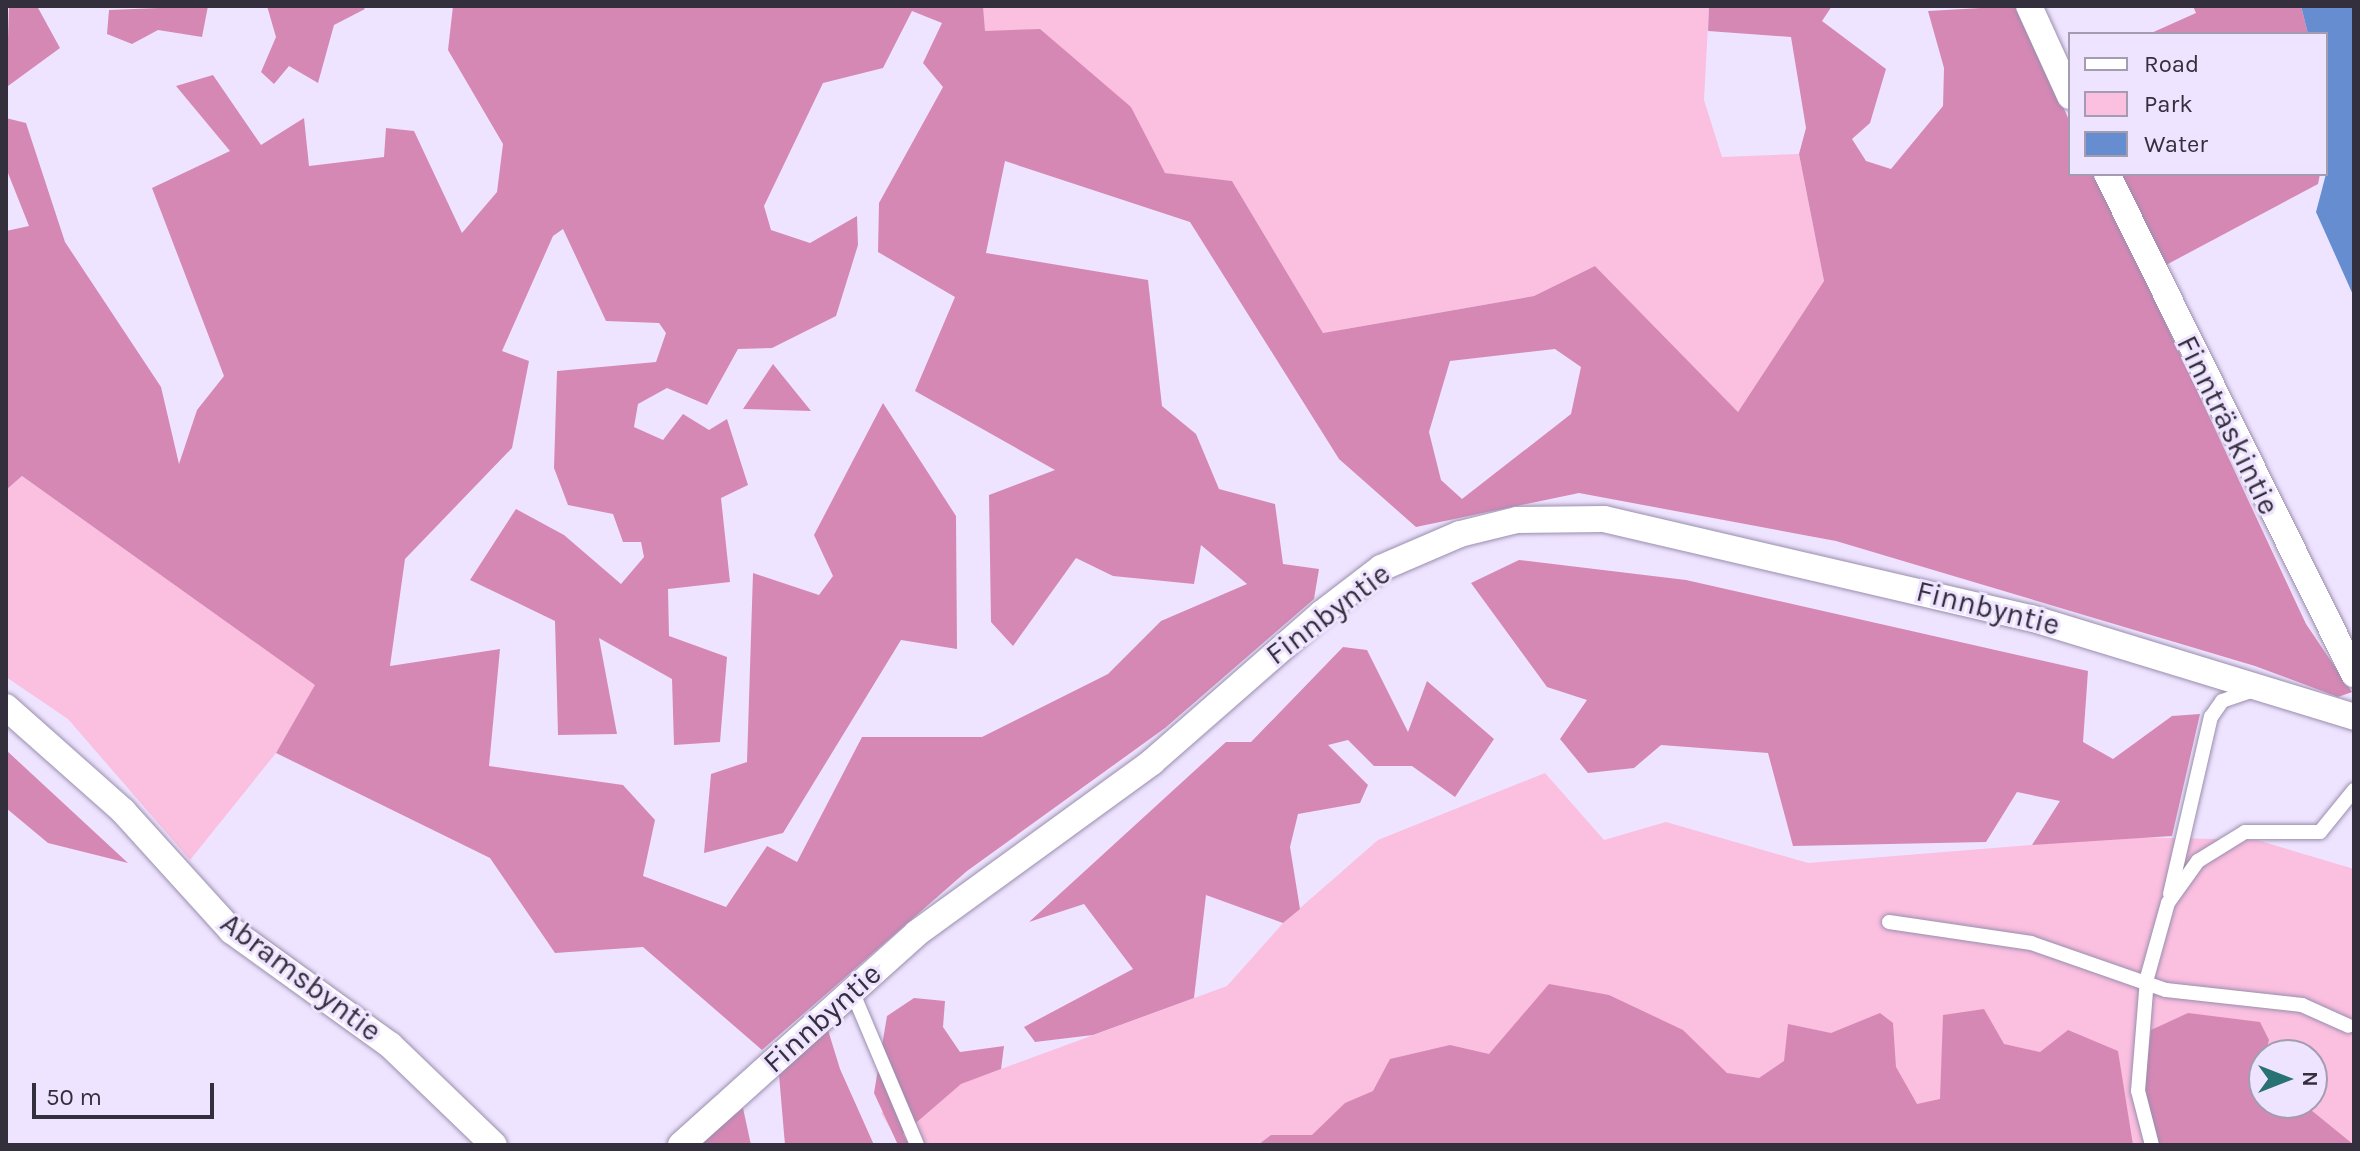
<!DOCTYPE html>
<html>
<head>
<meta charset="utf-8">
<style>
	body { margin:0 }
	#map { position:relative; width:2360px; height:1151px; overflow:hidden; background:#eee4ff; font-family:Karla,sans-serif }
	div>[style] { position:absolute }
	.green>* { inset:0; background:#fbbfe0 }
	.forest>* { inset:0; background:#d688b5 }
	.water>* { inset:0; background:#658dd0 }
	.roads { filter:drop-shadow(0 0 2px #9a8ead) drop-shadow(0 0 2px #9a8ead) }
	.service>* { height:14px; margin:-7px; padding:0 7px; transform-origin:7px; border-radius:7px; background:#fff }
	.minor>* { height:26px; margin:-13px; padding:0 13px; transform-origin:13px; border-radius:13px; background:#fff }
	span { translate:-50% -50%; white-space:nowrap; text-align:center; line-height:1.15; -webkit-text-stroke:6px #eee4ff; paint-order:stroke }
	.street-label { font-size:30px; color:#342f3c }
	.frame { position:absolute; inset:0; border:8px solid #342f3c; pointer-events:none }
	.legend { position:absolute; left:2068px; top:32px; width:260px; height:144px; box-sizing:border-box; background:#eee4ff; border:2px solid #a49cb1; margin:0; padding:10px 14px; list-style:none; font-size:24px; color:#342f3c }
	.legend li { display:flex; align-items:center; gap:16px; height:40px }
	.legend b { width:40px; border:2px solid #a49cb1 }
	.north { position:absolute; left:2248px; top:1039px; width:80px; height:80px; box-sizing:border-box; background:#eee4ff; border:2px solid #a49cb1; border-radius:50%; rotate:90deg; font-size:22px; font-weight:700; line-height:32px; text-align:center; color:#342f3c }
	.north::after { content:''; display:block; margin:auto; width:28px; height:36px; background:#287274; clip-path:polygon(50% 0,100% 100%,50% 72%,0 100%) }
	.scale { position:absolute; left:32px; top:1083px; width:182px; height:36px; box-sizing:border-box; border:4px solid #342f3c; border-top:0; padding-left:10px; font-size:24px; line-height:28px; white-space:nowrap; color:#342f3c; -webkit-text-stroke:6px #eee4ff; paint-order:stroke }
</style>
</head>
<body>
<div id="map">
	<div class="green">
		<div style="clip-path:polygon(983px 6px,1709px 6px,1704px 100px,1722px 157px,1799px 154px,1824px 281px,1738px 412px,1595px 266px,1534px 296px,1323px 333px,1232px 181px,1164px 173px,1131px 107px,984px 31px)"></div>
		<div style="clip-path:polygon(22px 476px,316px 685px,276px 753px,190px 860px,68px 719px,6px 677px,6px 490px)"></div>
		<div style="clip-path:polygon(evenodd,1545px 773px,1604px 840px,1666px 822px,1808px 863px,2129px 837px,2257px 840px,2354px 869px,2354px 1145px,900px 1145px,881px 1113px,1227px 986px,1283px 923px,1378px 840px,1545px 773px,2264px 1055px,2312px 1055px,2312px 1103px,2264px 1103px,2264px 1055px)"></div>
	</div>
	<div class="forest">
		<div style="clip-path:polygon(9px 6px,37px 6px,60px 48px,8px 86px,6px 102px)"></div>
		<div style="clip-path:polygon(208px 6px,202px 37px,158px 30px,132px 44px,107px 34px,109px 10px)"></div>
		<div style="clip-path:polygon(267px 6px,362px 6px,365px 9px,334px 25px,318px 83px,289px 66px,274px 84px,261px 72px,276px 37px)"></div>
		<div style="clip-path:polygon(evenodd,453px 6px,983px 6px,985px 31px,1040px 29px,1131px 107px,1165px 173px,1232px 181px,1323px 333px,1534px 296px,1595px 266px,1738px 412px,1824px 281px,1799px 154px,1806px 128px,1791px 37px,1708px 31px,1709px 6px,1832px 6px,1822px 21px,1886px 69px,1870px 123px,1852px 139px,1866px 161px,1891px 169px,1943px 106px,1944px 68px,1928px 11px,2017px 6px,2070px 122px,2070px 174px,2096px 174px,2306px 624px,2352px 692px,2338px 697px,2255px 666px,1836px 541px,1579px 493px,1416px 527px,1339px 459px,1190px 222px,1005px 161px,986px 253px,1148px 280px,1162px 406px,1196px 434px,1219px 489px,1275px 504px,1283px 564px,1319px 569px,1314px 599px,1165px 728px,967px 871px,762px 1050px,643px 947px,555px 953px,490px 858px,276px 753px,315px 685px,22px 476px,6px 490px,6px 231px,29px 226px,6px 168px,6px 118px,26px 123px,65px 242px,161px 387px,179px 464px,197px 410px,224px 376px,152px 188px,230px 151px,176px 86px,213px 75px,261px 145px,304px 118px,309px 166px,384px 157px,386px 128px,414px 131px,462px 233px,497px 192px,503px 144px,448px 50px,453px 6px,912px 11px,942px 23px,923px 63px,943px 87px,879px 203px,878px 252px,955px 297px,915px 391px,1055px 470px,989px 495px,991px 622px,1013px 646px,1076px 558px,1113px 576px,1194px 584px,1201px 545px,1247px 584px,1161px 621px,1108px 674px,982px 737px,862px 737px,797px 862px,767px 846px,726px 907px,643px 876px,655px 820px,623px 785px,489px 766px,500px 649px,390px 666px,405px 559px,512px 448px,529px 361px,502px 351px,553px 236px,563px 229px,606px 321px,659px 323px,666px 333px,656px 362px,557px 371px,554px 468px,568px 505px,613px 514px,623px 542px,641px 542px,644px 557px,621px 584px,564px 535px,516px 509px,470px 580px,555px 621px,558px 735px,617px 734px,599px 638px,672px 679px,674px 745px,720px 742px,727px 657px,669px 636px,668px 589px,730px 582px,721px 498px,748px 485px,727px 419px,709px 430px,683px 414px,663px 440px,634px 427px,638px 404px,667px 388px,707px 405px,738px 349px,772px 348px,836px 316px,858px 245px,857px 216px,810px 243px,771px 230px,764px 206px,823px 83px,883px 68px,912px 11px,453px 6px,1555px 349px,1581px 367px,1571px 414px,1462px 499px,1441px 480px,1429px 432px,1450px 361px,1555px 349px)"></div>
		<div style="clip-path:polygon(2193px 6px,2301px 6px,2308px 34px,2149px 34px,2196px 13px)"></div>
		<div style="clip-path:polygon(2120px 174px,2320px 174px,2318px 184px,2166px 265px)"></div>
		<div style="clip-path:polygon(773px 364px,811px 411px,743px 409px)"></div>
		<div style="clip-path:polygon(883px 403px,956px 516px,957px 649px,901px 640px,783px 833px,704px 853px,711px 774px,747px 762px,753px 573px,819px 595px,833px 576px,814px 535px)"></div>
		<div style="clip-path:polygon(1519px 560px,1686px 580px,2088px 671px,2083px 742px,2113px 759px,2172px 716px,2200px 714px,2172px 836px,2032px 845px,2060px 801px,2017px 792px,1986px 842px,1793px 846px,1768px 753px,1661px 745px,1634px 768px,1588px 773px,1560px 739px,1587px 700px,1547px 687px,1471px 583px)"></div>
		<div style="clip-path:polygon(1343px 647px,1367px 650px,1408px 732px,1427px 681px,1494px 739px,1455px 797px,1412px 766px,1374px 766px,1348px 740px,1328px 745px,1368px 785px,1360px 803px,1298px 814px,1290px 847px,1300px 909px,1283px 923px,1206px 895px,1194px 998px,1093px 1035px,1035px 1042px,1024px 1027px,1133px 969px,1084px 904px,1029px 922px,1226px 742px,1251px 742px)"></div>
		<div style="clip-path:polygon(6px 750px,128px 863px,48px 843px,6px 808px)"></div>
		<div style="clip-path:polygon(1549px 984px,1609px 995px,1683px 1030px,1727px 1073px,1759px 1078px,1784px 1061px,1788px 1024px,1831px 1033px,1880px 1013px,1893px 1023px,1896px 1067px,1917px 1104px,1940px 1099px,1943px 1015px,1984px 1009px,2004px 1044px,2040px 1052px,2068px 1030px,2118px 1051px,2133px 1145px,1258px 1145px,1271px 1135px,1312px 1135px,1345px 1103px,1373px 1091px,1390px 1059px,1450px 1045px,1489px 1054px)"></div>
		<div style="clip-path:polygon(914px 998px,945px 1001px,943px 1027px,960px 1052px,1004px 1046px,1001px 1069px,961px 1084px,903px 1134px,909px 1145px,898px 1145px,874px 1093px,887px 1016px)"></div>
		<div style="clip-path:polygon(2188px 1013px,2260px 1022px,2269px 1040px,2260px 1072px,2264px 1103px,2311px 1110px,2354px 1145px,2158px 1145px,2144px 1089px,2151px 1030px)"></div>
		<div style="clip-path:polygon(828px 1030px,840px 1069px,874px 1145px,785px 1145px,779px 1075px)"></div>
		<div style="clip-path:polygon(743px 1108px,751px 1145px,699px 1145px)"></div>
	</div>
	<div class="water">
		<div style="clip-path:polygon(2301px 6px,2354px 6px,2354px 297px,2316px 212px,2326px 174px,2326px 34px,2308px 34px)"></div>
	</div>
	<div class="roads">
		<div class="service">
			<div style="left:2170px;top:894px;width:182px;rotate:-77deg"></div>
			<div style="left:2211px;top:717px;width:19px;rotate:-55deg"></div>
			<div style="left:2222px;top:701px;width:34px;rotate:-19deg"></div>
			<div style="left:1889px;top:922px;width:144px;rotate:8.4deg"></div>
			<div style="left:2031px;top:943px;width:143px;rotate:19.2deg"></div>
			<div style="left:2166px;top:990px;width:137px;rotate:6.3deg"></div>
			<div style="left:2302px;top:1005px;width:51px;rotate:24.1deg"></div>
			<div style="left:852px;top:991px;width:167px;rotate:67.1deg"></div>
			<div style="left:2152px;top:1145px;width:56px;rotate:-104.5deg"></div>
			<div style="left:2138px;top:1091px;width:113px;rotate:-85.4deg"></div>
			<div style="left:2147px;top:978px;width:78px;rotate:-74.4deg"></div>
			<div style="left:2168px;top:903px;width:52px;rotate:-54.5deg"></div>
			<div style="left:2198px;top:861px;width:55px;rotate:-31.7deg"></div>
			<div style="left:2245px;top:832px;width:75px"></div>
			<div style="left:2320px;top:832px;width:54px;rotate:-51deg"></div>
		</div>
		<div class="minor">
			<div style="left:2029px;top:6px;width:99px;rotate:65.5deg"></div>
			<div style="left:2107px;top:174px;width:558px;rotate:63.71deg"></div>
			<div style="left:6px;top:707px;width:157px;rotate:41.6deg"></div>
			<div style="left:123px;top:811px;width:162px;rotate:47.8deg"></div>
			<div style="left:232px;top:931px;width:195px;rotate:35.8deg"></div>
			<div style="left:390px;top:1045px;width:144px;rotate:43.9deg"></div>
			<div style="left:681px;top:1145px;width:317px;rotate:-41.9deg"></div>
			<div style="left:917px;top:933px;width:291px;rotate:-36deg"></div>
			<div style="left:1152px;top:762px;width:225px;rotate:-41.2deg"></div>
			<div style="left:1321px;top:614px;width:76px;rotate:-37.5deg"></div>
			<div style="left:1381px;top:568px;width:86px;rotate:-23.3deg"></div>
			<div style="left:1460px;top:534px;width:59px;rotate:-13.8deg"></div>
			<div style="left:1517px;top:520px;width:87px;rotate:-0.7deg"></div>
			<div style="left:1604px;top:519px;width:438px;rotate:13.1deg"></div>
			<div style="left:2031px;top:618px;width:338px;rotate:17deg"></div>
		</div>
	</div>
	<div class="street-label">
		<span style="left:2228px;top:425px;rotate:64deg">Finnträskintie</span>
		<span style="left:1988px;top:608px;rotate:14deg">Finnbyntie</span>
		<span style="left:1328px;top:614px;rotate:-37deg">Finnbyntie</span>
		<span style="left:301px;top:977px;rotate:37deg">Abramsbyntie</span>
		<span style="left:822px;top:1018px;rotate:-42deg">Finnbyntie</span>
	</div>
	<div class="frame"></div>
	<ul class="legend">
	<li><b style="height:10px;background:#fff"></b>Road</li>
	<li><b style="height:22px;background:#fbbfe0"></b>Park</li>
	<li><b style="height:22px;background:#658dd0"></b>Water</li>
	</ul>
	<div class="north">N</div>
	<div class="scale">50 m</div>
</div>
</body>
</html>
